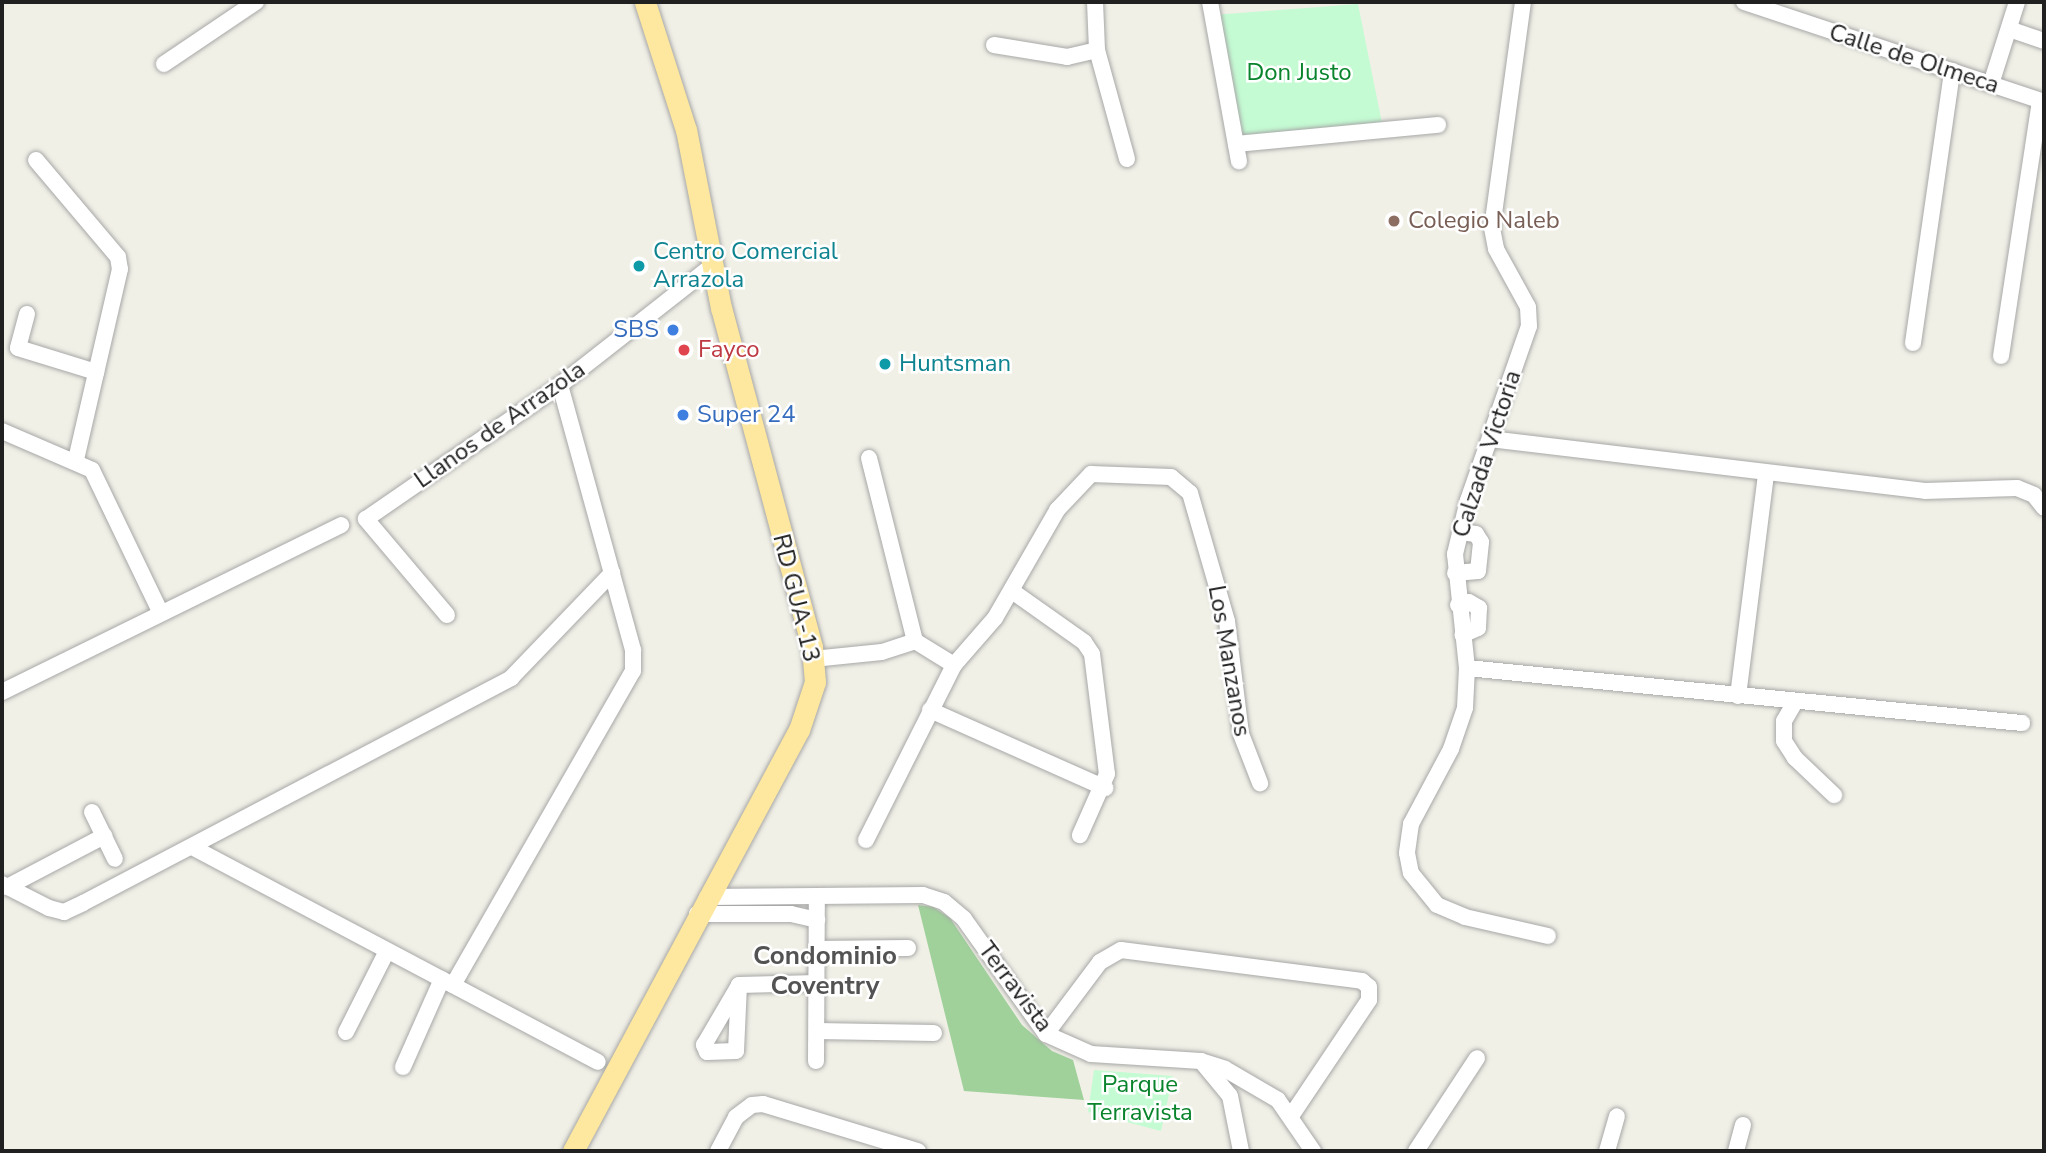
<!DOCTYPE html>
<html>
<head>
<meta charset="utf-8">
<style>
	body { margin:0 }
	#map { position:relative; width:2046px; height:1153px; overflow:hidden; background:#f1f0e7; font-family:"Nunito Sans",sans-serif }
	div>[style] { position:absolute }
	.forest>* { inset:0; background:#a0d19b }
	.park>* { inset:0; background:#c4fbd3 }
	.roads { filter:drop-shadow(0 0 2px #a7a7a7) drop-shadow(0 0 2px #a7a7a7) }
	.minor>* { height:16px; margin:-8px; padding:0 8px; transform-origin:8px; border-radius:8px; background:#fff }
	.major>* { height:21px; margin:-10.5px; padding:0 10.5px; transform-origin:10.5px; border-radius:10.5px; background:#fee89f }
	.dots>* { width:19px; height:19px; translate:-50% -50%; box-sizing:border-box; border:4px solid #fff; border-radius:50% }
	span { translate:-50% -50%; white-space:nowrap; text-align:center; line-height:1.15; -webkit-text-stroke:5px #fff; paint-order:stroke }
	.street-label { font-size:24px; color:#202020 }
	.park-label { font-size:24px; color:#09842c }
	.education-label { font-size:24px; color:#785e54 }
	.left { translate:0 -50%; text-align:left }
	.culture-label { font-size:24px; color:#0d838f }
	.shop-label { font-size:24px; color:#366cbe }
	.right { translate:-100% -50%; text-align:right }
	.health-label { font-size:24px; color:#be3a42 }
	.neighbourhood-label { font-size:26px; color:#535353; font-weight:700 }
	.frame { position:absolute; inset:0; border:4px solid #202020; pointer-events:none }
</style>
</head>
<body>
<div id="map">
	<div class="forest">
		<div style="clip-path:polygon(918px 905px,933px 907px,950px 918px,1022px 1025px,1052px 1051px,1073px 1060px,1084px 1100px,964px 1091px)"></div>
	</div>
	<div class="park">
		<div style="clip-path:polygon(1358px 4px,1383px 128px,1236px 144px,1213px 15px)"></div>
		<div style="clip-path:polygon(1094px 1070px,1173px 1076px,1161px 1131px,1088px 1112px)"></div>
	</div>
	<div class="roads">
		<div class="minor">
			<div style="left:1095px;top:2px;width:48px;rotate:87.6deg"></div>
			<div style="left:1097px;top:50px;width:113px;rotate:74.6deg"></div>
			<div style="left:1210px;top:2px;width:162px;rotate:79.7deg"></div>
			<div style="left:1523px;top:2px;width:228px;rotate:97.8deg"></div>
			<div style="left:1492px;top:228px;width:21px;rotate:79deg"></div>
			<div style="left:1496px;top:249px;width:66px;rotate:61.1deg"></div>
			<div style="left:1528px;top:307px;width:19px;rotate:87deg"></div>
			<div style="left:1529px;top:326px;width:184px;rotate:109.3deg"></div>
			<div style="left:1468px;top:500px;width:56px;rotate:103.5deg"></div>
			<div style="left:1455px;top:554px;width:115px;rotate:84deg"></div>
			<div style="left:1467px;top:668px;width:40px;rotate:92.9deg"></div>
			<div style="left:1465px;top:708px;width:43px;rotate:108.9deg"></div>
			<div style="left:1451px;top:749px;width:85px;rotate:118.1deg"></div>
			<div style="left:1411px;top:824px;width:29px;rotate:98deg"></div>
			<div style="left:1407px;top:853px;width:20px;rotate:79deg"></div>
			<div style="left:1411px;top:873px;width:41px;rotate:50.9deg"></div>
			<div style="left:1437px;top:905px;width:30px;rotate:23deg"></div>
			<div style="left:1465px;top:917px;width:85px;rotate:12.9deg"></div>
			<div style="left:1744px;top:2px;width:316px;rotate:18.4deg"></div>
			<div style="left:2009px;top:29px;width:37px;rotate:19deg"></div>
			<div style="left:994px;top:45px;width:74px;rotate:9.3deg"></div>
			<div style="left:1067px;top:57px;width:31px;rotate:-13deg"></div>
			<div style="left:164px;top:64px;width:111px;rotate:-34deg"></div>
			<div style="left:1991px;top:84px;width:86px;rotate:-72.4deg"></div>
			<div style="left:1236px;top:144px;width:203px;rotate:-5.4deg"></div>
			<div style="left:36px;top:160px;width:127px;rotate:49.8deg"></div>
			<div style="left:118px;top:257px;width:12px;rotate:81deg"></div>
			<div style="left:120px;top:269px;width:196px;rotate:103deg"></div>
			<div style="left:27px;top:314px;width:35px;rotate:105deg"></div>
			<div style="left:18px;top:348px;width:82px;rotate:17.1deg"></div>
			<div style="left:1913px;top:343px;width:275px;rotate:-81.8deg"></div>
			<div style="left:2001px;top:356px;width:258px;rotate:-81.3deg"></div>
			<div style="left:2px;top:431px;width:98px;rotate:23.4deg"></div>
			<div style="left:92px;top:470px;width:157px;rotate:64.3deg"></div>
			<div style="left:1490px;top:439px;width:438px;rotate:6.8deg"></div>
			<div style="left:1925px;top:491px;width:92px;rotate:-1.9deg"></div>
			<div style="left:2017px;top:488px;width:18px;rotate:22deg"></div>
			<div style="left:2034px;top:495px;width:16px;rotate:52deg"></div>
			<div style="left:869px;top:458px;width:189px;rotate:75.9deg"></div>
			<div style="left:915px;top:641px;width:46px;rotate:31.6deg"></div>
			<div style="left:1455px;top:573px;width:23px;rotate:-5deg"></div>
			<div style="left:1478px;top:571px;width:29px;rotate:-84deg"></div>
			<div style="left:1481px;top:542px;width:9px;rotate:-122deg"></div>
			<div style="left:1476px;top:534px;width:16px;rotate:-173deg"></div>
			<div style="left:1012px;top:591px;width:88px;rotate:35.3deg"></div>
			<div style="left:1084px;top:642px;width:14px;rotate:56deg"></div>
			<div style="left:1092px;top:654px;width:121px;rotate:82.9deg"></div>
			<div style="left:1107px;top:774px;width:67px;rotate:113.9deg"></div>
			<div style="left:1458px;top:605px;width:11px;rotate:-15deg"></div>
			<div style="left:1469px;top:602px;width:12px;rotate:31deg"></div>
			<div style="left:1479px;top:608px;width:20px;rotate:93deg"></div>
			<div style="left:1478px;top:628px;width:17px;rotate:156deg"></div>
			<div style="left:447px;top:615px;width:126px;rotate:-130.2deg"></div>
			<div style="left:366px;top:519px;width:236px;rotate:-34.6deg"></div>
			<div style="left:560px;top:385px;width:194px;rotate:-38.1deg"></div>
			<div style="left:813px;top:659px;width:69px;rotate:-5.8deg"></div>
			<div style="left:882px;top:652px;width:35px;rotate:-18deg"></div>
			<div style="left:1467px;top:668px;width:558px;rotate:5.66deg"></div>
			<div style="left:2px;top:692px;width:378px;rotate:-26.2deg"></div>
			<div style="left:1738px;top:696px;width:224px;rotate:-82.8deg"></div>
			<div style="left:1795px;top:702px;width:22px;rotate:120deg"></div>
			<div style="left:1784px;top:721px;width:20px;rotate:90deg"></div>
			<div style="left:1784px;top:741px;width:20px;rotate:57deg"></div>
			<div style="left:1795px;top:758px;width:54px;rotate:43.5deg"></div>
			<div style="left:930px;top:710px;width:192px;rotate:24deg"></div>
			<div style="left:92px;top:812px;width:52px;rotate:63.9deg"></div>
			<div style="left:866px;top:840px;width:196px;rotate:-63.3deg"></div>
			<div style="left:954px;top:665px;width:62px;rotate:-48.9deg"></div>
			<div style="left:995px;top:618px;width:125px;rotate:-60.1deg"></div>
			<div style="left:1057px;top:510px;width:50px;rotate:-46.6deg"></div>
			<div style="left:1091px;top:474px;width:80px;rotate:2.1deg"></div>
			<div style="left:1171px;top:477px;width:25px;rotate:40deg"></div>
			<div style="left:1190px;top:493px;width:133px;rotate:73.9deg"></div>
			<div style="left:1227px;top:621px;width:114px;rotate:82.9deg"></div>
			<div style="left:1241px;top:734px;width:53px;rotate:68.8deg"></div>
			<div style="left:192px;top:847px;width:459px;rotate:27.9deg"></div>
			<div style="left:2px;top:884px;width:53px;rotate:27.1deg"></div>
			<div style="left:49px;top:908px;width:16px;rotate:15deg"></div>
			<div style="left:64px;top:912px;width:21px;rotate:-25deg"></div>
			<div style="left:83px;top:903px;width:484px;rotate:-27.7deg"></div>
			<div style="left:511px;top:678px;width:146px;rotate:-46.1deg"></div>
			<div style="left:7px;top:887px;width:110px;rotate:-27.7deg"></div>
			<div style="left:707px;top:897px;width:216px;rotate:-0.5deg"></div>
			<div style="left:923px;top:895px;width:22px;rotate:18deg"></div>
			<div style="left:944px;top:902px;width:26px;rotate:40deg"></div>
			<div style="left:964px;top:919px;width:141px;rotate:54.5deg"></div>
			<div style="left:1046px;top:1034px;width:49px;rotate:24deg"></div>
			<div style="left:1091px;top:1054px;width:110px;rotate:3.6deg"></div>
			<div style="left:1201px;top:1061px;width:25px;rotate:18deg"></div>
			<div style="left:1225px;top:1069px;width:61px;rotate:30.3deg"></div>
			<div style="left:1278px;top:1100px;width:62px;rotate:55.5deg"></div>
			<div style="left:697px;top:914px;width:94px"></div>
			<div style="left:791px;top:914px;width:27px;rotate:13deg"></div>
			<div style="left:817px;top:949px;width:91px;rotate:-0.6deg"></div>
			<div style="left:453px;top:985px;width:362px;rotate:-60.2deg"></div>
			<div style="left:633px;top:671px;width:21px;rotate:-90deg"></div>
			<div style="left:633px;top:650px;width:275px;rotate:-105.4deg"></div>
			<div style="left:739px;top:985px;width:66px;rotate:92.6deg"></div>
			<div style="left:736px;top:1051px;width:29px;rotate:178deg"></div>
			<div style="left:707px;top:1052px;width:8px;rotate:-113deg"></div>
			<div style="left:704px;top:1045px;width:69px;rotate:-59.7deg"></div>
			<div style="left:739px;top:985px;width:78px;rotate:-1.5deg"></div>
			<div style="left:817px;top:1031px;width:117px;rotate:1deg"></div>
			<div style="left:346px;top:1032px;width:91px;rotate:-63.2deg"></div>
			<div style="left:1046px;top:1034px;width:90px;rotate:-53.1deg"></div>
			<div style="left:1100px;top:962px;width:24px;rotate:-30deg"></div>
			<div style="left:1121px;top:950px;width:243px;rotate:7.3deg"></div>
			<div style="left:1362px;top:981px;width:9px;rotate:41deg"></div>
			<div style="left:1369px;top:987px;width:13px;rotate:90deg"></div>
			<div style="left:1369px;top:1000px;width:140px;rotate:123.9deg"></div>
			<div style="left:816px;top:1061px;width:165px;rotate:-89.7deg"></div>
			<div style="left:1201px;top:1061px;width:45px;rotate:50.4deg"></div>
			<div style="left:1230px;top:1096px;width:56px;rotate:78.7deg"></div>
			<div style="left:403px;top:1067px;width:96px;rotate:-66.1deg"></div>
			<div style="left:718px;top:1151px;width:38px;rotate:-62deg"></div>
			<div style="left:736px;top:1117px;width:20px;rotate:-37deg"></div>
			<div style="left:752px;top:1105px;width:11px;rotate:-5deg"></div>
			<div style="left:763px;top:1104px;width:162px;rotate:16.9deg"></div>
			<div style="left:1416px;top:1151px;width:111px;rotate:-56.7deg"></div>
			<div style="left:1607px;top:1151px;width:36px;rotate:-74deg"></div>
			<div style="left:1736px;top:1151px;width:27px;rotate:-75deg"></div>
		</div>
		<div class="major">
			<div style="left:573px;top:1151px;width:478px;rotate:-61.8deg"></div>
			<div style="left:799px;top:730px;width:51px;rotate:-71.6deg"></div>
			<div style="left:815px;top:682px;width:35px;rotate:-95deg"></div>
			<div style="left:812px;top:647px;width:351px;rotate:-105deg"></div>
			<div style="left:721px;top:308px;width:181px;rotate:-101.1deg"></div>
			<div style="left:686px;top:130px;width:134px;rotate:-107.8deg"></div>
		</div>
	</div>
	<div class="dots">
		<div style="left:1394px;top:221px;background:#8d6e63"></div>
		<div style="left:639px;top:266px;background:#0f9aa8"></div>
		<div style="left:673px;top:330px;background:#3f7fe0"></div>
		<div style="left:684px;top:350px;background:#e0444e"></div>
		<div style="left:885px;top:364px;background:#0f9aa8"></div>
		<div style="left:683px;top:415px;background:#3f7fe0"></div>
	</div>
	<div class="street-label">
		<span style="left:1914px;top:59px;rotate:18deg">Calle de Olmeca</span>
		<span style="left:500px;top:425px;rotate:-35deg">Llanos de Arrazola</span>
		<span style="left:1487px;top:454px;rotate:-72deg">Calzada Victoria</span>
		<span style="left:796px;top:598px;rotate:76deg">RD GUA-13</span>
		<span style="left:1229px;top:661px;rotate:80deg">Los Manzanos</span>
		<span style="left:1015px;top:987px;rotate:53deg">Terravista</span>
	</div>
	<div class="park-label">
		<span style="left:1299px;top:73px">Don Justo</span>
		<span style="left:1140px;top:1099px">Parque<br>Terravista</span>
	</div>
	<div class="education-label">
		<span class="left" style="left:1408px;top:221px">Colegio Naleb</span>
	</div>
	<div class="culture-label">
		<span class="left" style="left:653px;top:266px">Centro Comercial<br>Arrazola</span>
		<span class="left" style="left:899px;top:364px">Huntsman</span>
	</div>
	<div class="shop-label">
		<span class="right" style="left:659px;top:330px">SBS</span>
		<span class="left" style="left:697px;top:415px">Super 24</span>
	</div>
	<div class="health-label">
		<span class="left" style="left:698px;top:350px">Fayco</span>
	</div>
	<div class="neighbourhood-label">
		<span style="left:825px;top:971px">Condominio<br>Coventry</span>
	</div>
	<div class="frame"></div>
</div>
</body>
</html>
